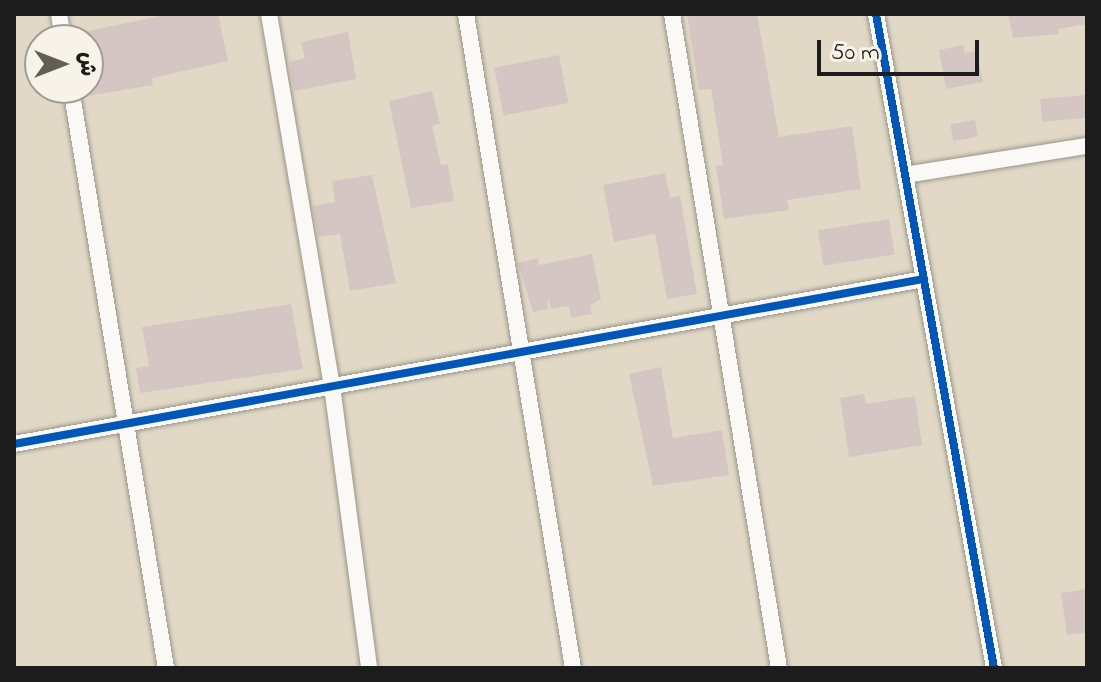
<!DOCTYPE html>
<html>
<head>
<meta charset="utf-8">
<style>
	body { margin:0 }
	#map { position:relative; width:1101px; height:682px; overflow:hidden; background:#e1d9c6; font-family:"Indie Flower","Playpen Sans Arabic",sans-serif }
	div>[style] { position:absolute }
	.building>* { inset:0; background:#d5c6c4; transform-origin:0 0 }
	.roads { filter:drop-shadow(0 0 2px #9a958a) drop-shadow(0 0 2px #9a958a) }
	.minor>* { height:16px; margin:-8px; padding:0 8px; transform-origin:8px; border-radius:8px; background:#faf9f6 }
	.cycleway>* { height:8px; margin:-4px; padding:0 4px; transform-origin:4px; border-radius:4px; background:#0057b8 }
	span { translate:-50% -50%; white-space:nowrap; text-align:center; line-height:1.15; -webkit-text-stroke:6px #f7f3e8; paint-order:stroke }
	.frame { position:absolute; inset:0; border:16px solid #1c1c1c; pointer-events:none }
	.north { position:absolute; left:24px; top:24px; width:80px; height:80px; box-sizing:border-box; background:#f7f3e8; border:2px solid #9f9d96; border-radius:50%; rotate:90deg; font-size:22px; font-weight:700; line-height:32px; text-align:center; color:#1c1c1c }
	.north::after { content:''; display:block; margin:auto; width:28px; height:36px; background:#615e58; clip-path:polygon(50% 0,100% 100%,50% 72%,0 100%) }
	.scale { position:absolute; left:817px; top:40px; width:162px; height:36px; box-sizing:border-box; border:4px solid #1c1c1c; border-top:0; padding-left:10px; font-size:24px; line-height:28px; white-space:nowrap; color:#1c1c1c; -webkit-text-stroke:6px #f7f3e8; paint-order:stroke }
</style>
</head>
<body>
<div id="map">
	<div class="building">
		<div style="clip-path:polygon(170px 14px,218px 14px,228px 61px,152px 78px,153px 85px,88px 96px,88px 31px)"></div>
		<div style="clip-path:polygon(687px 14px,757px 14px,779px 137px,852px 126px,861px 189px,787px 200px,789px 210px,724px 219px,716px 166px,723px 165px,711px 89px,699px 90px)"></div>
		<div style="clip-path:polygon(1008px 14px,1087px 14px,1087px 24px,1058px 29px,1059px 34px,1013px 38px)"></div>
		<div style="clip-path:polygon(348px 32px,356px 79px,294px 91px,289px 62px,305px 58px,301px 42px)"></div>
		<div style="clip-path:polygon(963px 45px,965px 53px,977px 51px,983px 82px,946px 89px,939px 50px)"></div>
		<div style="left:559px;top:55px;width:49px;height:66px;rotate:79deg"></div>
		<div style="clip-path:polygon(432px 91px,440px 124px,432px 126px,441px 165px,448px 164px,454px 201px,411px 208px,389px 101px)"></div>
		<div style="left:1085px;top:95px;width:23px;height:45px;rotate:85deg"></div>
		<div style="left:975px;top:120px;width:17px;height:25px;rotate:80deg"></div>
		<div style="clip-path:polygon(665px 173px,670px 198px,680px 196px,697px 294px,667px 299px,655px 234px,614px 242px,603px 185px)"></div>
		<div style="clip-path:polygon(372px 175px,396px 283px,350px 291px,340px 234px,318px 237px,313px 206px,335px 202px,332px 181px)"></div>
		<div style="left:889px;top:219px;width:36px;height:72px;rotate:81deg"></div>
		<div style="clip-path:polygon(592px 254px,601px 299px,590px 305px,592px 314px,571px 318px,569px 306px,551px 309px,548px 296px,548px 309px,533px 312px,518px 263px,538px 258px,539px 265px)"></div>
		<div style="clip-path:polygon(291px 304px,303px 369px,140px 393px,136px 368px,149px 366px,142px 327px)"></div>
		<div style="clip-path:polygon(661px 367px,673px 438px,722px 430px,729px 475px,653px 486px,629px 374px)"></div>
		<div style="clip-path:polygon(864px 394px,866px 404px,915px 396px,922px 445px,849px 457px,840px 398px)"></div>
		<div style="clip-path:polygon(1087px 589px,1087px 632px,1067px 635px,1061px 593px)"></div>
	</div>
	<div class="roads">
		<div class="minor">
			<div style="left:59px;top:14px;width:26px;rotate:81deg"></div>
			<div style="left:269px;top:14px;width:377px;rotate:80.4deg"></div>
			<div style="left:332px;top:386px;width:284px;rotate:82.5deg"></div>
			<div style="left:466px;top:14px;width:663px;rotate:80.71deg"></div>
			<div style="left:672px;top:14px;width:663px;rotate:80.71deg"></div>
			<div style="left:876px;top:14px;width:665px;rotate:79.77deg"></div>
			<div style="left:71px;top:88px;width:588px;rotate:80.7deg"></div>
			<div style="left:905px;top:175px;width:184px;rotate:-9.1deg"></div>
			<div style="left:14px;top:444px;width:925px;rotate:-10.28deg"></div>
		</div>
	</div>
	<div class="cycleway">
		<div style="left:876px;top:14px;width:665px;rotate:79.77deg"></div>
		<div style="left:14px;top:444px;width:925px;rotate:-10.28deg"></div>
	</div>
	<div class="frame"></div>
	<div class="north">ش</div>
	<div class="scale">50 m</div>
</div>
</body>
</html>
